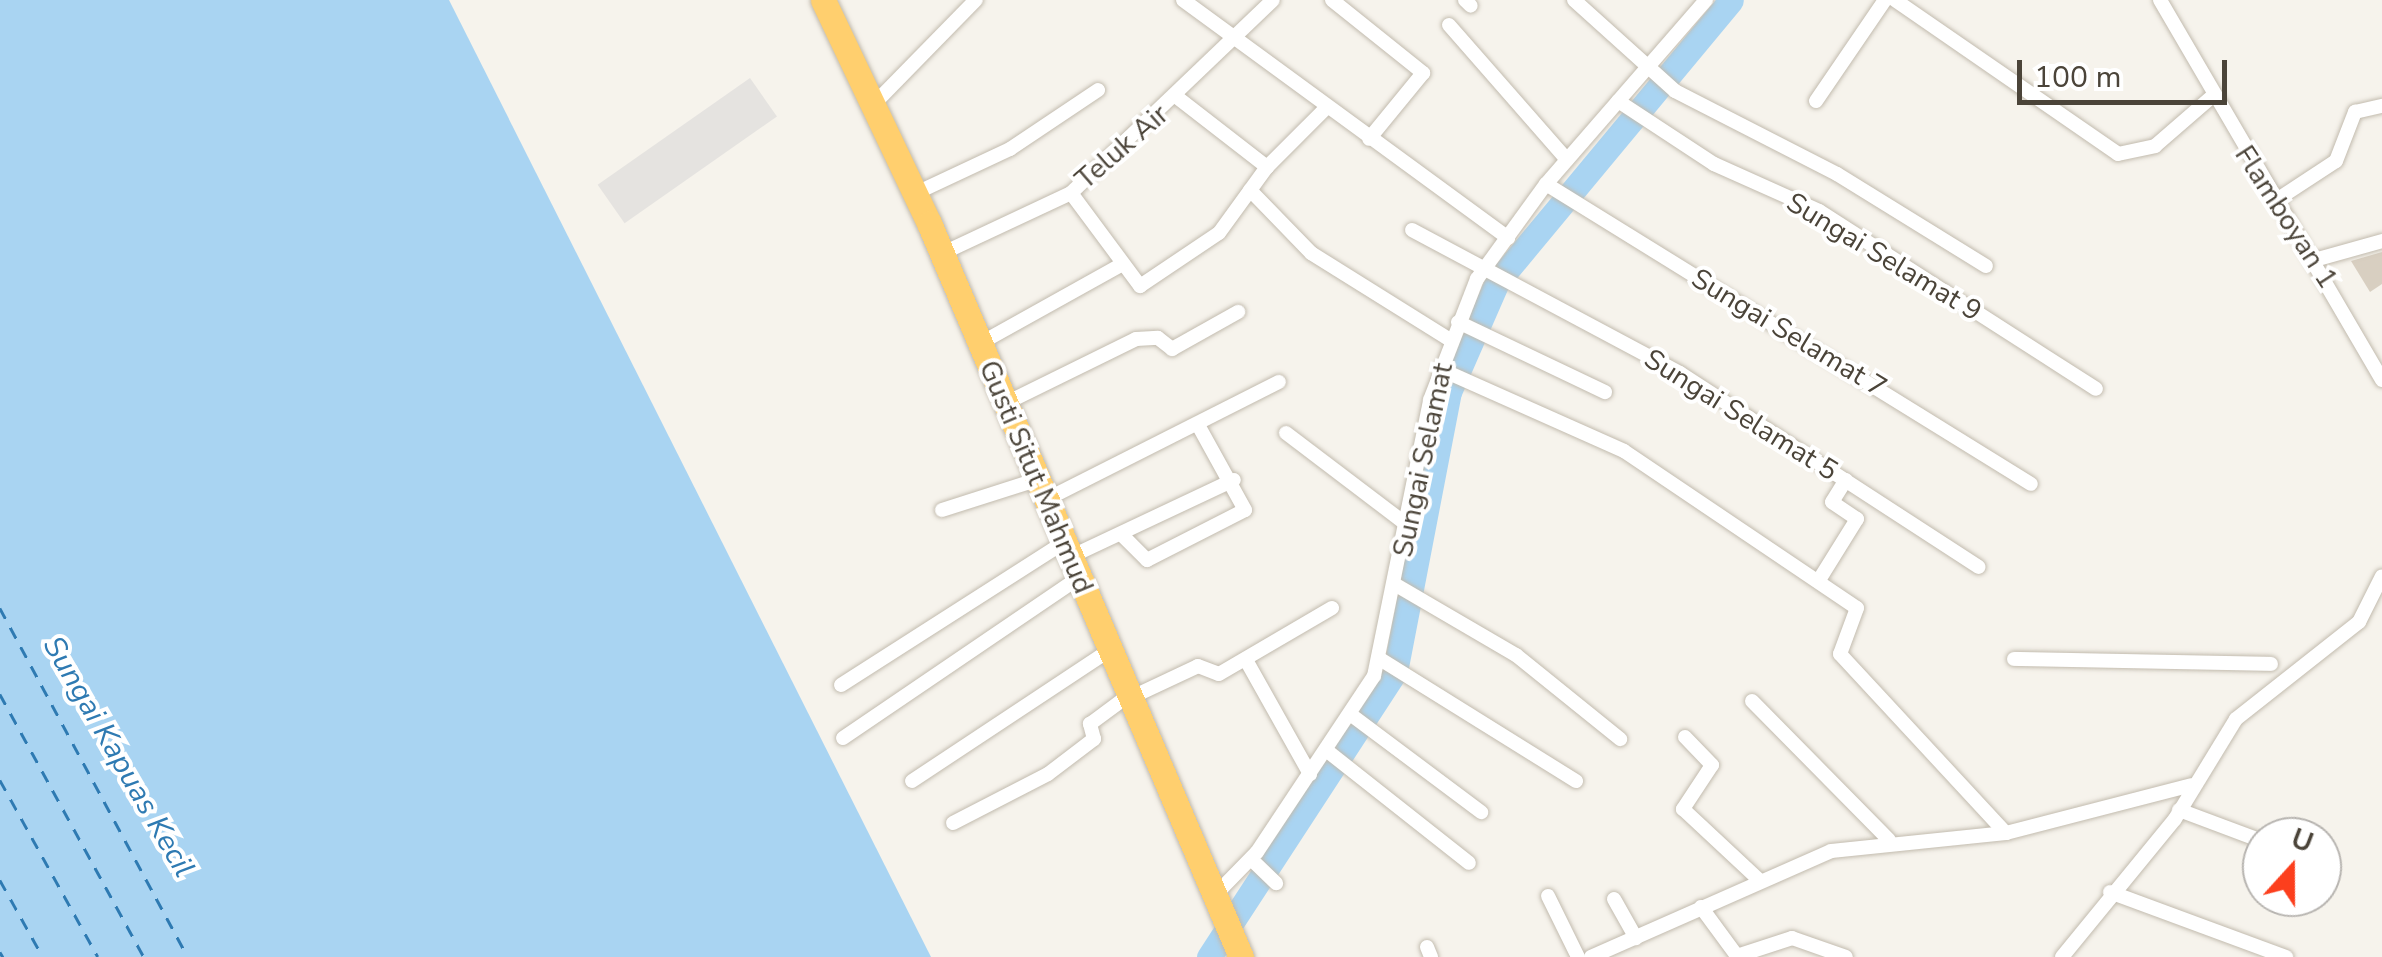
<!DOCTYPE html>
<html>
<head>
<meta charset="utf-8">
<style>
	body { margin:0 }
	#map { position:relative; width:2382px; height:957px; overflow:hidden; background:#f6f3ec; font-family:"Nunito Sans",sans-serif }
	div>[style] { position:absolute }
	.parking>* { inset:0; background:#e5e3e0; transform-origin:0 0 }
	.water>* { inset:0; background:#a9d4f2 }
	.river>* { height:25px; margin:-12.5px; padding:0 12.5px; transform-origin:12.5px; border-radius:12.5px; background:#a9d4f2 }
	.ferry>* { height:2.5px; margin-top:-1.25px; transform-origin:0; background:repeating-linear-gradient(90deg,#2e7ab2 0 12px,transparent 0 22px) }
	.building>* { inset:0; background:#d8cfc1 }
	.roads { filter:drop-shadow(0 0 2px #c2bbae) drop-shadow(0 0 2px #c2bbae) }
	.street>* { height:14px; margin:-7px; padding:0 7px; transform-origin:7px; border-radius:7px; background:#fff }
	.highway>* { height:25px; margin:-12.5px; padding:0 12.5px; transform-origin:12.5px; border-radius:12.5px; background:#ffcf6e }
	span { translate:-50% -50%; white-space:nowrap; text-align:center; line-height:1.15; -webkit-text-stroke:8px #fff; paint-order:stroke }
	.street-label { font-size:28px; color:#4b4439 }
	.water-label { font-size:30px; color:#2e7ab2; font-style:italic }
	.north { position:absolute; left:2242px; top:817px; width:100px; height:100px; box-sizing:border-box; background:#fff; border:2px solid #b7b4b0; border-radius:50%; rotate:21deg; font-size:28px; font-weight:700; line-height:40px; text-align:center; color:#4b4439 }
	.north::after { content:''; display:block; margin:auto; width:35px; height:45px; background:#fc3f1d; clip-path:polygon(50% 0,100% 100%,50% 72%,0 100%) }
	.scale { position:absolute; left:2017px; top:60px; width:210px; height:45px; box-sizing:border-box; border:5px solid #4b4439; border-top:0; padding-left:12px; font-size:30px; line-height:35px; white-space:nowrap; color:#4b4439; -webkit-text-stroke:8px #fff; paint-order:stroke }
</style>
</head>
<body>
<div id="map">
	<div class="parking">
		<div style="left:750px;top:78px;width:47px;height:186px;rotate:55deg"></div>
	</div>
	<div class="water">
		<div style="clip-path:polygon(0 0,449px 0,931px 957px,0 957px)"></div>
	</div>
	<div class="river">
		<div style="left:1209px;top:957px;width:340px;rotate:-56.9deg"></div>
		<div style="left:1395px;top:672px;width:285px;rotate:-79.1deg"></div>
		<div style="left:1449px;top:392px;width:120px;rotate:-66.4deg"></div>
		<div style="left:1497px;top:282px;width:366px;rotate:-50.3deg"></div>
	</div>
	<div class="ferry">
		<div style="left:0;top:608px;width:396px;rotate:61.7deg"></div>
		<div style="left:0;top:694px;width:300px;rotate:61.3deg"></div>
		<div style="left:0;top:780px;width:202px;rotate:61deg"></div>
		<div style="left:0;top:880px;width:88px;rotate:60.8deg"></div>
		<div style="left:0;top:952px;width:6px;rotate:59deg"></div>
	</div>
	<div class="building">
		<div style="clip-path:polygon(2382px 252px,2382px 284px,2370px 292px,2351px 261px)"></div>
	</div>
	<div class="roads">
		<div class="street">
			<div style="left:1183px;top:0;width:403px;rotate:36.2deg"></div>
			<div style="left:1332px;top:0;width:117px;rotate:38.7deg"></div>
			<div style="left:1423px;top:73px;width:85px;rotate:129.3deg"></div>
			<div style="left:1465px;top:0;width:8px;rotate:45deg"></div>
			<div style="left:1574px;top:0;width:136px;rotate:42deg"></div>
			<div style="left:1675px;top:91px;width:182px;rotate:27.1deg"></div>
			<div style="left:1837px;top:174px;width:175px;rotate:31.7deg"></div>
			<div style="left:1895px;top:0;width:271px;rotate:34.6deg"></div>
			<div style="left:2118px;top:154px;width:38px;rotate:-12deg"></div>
			<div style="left:2155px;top:146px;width:79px;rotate:-40.9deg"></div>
			<div style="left:2160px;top:0;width:440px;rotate:59.7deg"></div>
			<div style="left:1449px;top:25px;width:179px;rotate:48.8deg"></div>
			<div style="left:1178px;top:98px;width:113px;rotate:37.8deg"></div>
			<div style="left:1618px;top:101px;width:115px;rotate:33.3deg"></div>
			<div style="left:1714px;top:164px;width:115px;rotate:24.1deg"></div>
			<div style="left:1819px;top:211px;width:329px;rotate:32.7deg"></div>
			<div style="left:1816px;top:101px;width:122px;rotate:-55.7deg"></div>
			<div style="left:873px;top:105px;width:147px;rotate:-45.6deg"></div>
			<div style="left:1546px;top:184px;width:570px;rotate:31.74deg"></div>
			<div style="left:1250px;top:190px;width:88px;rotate:45.9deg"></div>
			<div style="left:1311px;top:253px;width:164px;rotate:32deg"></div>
			<div style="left:1071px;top:193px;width:116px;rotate:53.4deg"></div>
			<div style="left:1140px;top:286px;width:95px;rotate:-33.9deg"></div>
			<div style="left:1219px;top:233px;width:82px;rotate:-54deg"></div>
			<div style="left:1267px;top:167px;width:83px;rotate:-45deg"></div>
			<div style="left:914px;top:194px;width:106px;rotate:-25.1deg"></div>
			<div style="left:1010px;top:149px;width:106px;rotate:-33.8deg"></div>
			<div style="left:2278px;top:199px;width:69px;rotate:-33.2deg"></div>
			<div style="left:2336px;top:161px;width:53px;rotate:-68.8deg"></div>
			<div style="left:2355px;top:112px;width:28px;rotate:-13deg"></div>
			<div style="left:1412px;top:230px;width:304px;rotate:28.1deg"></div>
			<div style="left:1680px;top:373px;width:356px;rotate:33deg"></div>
			<div style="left:941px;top:254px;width:144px;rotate:-25.1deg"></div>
			<div style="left:1071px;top:193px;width:279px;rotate:-43.7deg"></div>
			<div style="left:2318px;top:259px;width:66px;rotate:-15.7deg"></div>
			<div style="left:1458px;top:322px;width:163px;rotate:25.5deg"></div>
			<div style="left:979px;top:344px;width:160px;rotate:-29.1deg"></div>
			<div style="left:1440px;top:369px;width:201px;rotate:24deg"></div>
			<div style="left:1624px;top:451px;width:281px;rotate:34deg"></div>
			<div style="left:1857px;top:608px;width:49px;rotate:110.3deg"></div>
			<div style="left:1840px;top:654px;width:244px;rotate:47.2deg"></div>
			<div style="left:1004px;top:404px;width:147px;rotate:-26.2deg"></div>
			<div style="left:1136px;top:339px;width:22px;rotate:-3deg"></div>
			<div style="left:1158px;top:338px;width:18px;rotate:38deg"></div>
			<div style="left:1172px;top:349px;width:76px;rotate:-29.3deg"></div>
			<div style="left:1286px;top:433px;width:152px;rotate:37.2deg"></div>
			<div style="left:1045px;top:500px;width:262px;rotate:-26.8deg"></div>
			<div style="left:942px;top:510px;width:99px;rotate:-17.7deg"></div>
			<div style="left:1121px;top:534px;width:37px;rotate:45deg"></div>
			<div style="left:1147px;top:560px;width:110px;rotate:-27deg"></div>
			<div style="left:1245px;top:510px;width:97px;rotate:-118.9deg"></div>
			<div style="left:1070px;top:557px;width:181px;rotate:-25.2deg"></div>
			<div style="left:1819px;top:580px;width:72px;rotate:-58.1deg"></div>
			<div style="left:1857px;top:519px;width:30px;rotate:-146deg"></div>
			<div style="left:1832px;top:502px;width:26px;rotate:-58deg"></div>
			<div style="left:1396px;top:585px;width:139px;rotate:30.3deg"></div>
			<div style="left:1516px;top:655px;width:134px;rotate:38.9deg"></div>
			<div style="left:1380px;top:659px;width:231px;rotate:31.9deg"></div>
			<div style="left:2014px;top:659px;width:257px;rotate:1.1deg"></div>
			<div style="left:1246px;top:660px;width:131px;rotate:60.7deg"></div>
			<div style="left:841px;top:685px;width:264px;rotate:-32.6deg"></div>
			<div style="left:1130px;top:698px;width:75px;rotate:-25.2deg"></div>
			<div style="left:1198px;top:666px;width:22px;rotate:21deg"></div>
			<div style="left:1219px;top:674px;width:131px;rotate:-30.3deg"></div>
			<div style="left:1752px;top:701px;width:195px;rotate:45.4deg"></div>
			<div style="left:1350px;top:714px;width:164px;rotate:36.8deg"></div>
			<div style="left:1685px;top:737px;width:39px;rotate:46deg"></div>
			<div style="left:1712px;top:765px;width:53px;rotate:123.4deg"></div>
			<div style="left:1683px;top:809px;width:103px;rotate:43deg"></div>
			<div style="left:843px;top:738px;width:284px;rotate:-34.2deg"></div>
			<div style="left:1326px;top:750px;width:182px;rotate:38.3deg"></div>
			<div style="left:912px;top:781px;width:237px;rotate:-33.5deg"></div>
			<div style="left:2179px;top:810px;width:89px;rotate:20.5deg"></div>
			<div style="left:953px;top:823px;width:107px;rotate:-27.3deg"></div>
			<div style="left:1048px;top:774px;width:58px;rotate:-37.3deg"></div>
			<div style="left:1094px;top:739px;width:16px;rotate:-105deg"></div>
			<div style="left:1090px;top:724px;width:49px;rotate:-36.6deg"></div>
			<div style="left:1251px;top:859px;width:35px;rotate:44deg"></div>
			<div style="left:2110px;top:892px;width:188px;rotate:20.3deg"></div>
			<div style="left:1217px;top:893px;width:57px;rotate:-45.7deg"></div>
			<div style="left:1257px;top:852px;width:211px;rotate:-56.4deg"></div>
			<div style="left:1374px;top:676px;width:282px;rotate:-78.5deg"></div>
			<div style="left:1430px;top:400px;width:130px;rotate:-68.8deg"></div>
			<div style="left:1477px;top:279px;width:117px;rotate:-54deg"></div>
			<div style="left:1546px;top:184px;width:244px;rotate:-49deg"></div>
			<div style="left:1548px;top:896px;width:68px;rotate:63.8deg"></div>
			<div style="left:1614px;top:899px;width:45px;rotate:60.6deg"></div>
			<div style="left:1701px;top:907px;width:61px;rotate:53.7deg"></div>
			<div style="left:1737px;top:956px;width:58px;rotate:-18.1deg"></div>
			<div style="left:1792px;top:938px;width:57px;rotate:19.4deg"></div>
			<div style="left:1427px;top:947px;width:11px;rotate:68deg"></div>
			<div style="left:1591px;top:957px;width:262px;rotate:-23.8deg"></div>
			<div style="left:1831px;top:851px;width:176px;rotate:-5.9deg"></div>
			<div style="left:2006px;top:833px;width:191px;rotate:-14.5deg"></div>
			<div style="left:2062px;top:957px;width:178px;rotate:-50.7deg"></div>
			<div style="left:2175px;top:819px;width:117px;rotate:-58.6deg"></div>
			<div style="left:2236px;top:719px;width:157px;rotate:-38.3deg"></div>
			<div style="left:2359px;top:622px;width:51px;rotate:-63.4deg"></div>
		</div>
		<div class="highway">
			<div style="left:823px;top:0;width:247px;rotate:64.6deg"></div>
			<div style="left:929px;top:223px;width:798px;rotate:66.97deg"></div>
		</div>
	</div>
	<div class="street-label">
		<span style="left:1122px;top:147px;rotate:-41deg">Teluk Air</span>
		<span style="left:2286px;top:217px;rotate:57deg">Flamboyan 1</span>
		<span style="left:1884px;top:257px;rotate:31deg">Sungai Selamat 9</span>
		<span style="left:1789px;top:333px;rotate:31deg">Sungai Selamat 7</span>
		<span style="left:1741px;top:415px;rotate:32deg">Sungai Selamat 5</span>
		<span style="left:1423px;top:460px;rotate:-78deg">Sungai Selamat</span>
		<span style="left:1036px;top:477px;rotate:67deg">Gusti Situt Mahmud</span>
	</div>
	<div class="water-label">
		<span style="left:118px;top:757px;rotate:60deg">Sungai Kapuas Kecil</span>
	</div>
	<div class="north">U</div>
	<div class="scale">100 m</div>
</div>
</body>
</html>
